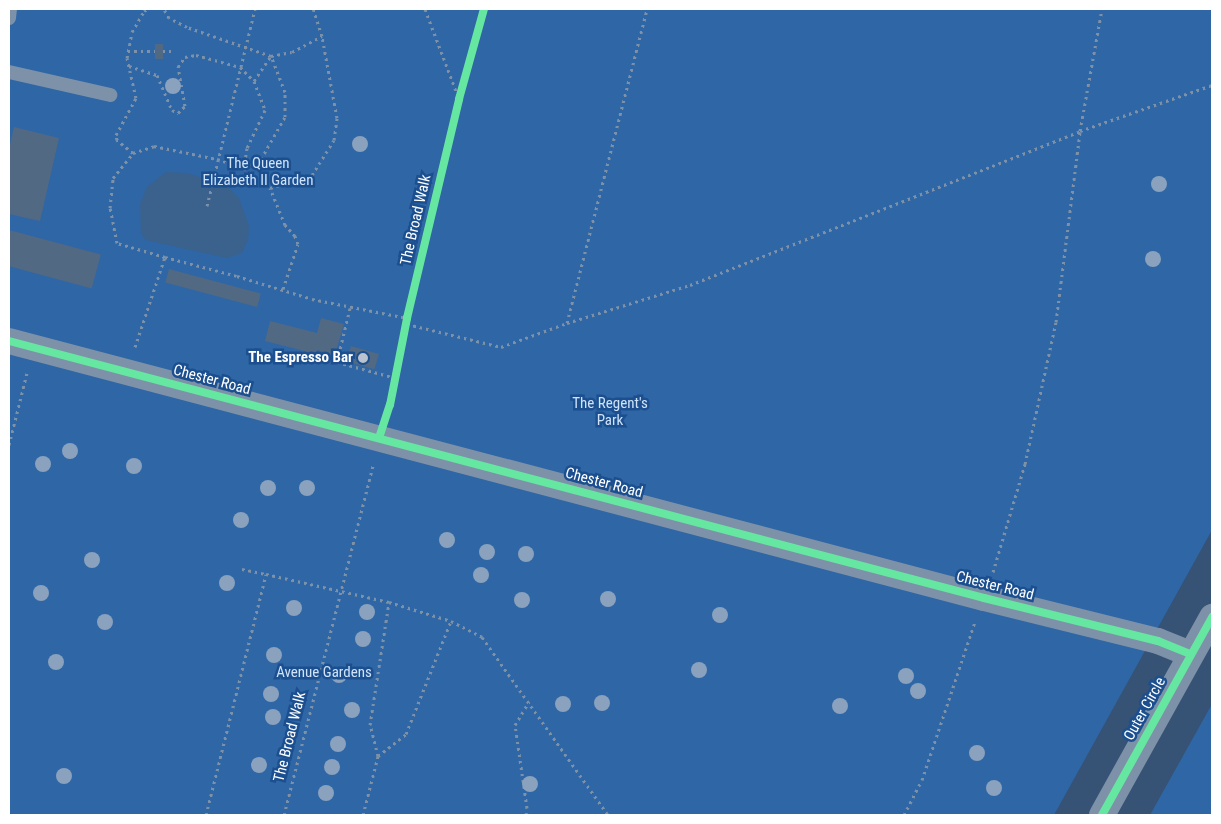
<!DOCTYPE html>
<html>
<head>
<meta charset="utf-8">
<style>
	body { margin:0 }
	#map { position:relative; width:1221px; height:824px; overflow:hidden; background:#365274; font-family:"Roboto Condensed",sans-serif }
	div>[style] { position:absolute }
	.green>* { inset:0; background:#2f66a5 }
	.water>* { inset:0; background:#3b618d }
	.building>* { inset:0; background:#526984; transform-origin:0 0 }
	.path>* { height:3px; margin-top:-1.5px; transform-origin:0; background:repeating-linear-gradient(90deg,#7d92a8 0 2.5px,transparent 0 6.5px) }
	.service>* { height:14px; margin:-7px; padding:0 7px; transform-origin:7px; border-radius:7px; background:#7d92a8 }
	.minor>* { height:26px; margin:-13px; padding:0 13px; transform-origin:13px; border-radius:13px; background:#7d92a8 }
	.cycleway>* { height:8px; margin:-4px; padding:0 4px; transform-origin:4px; border-radius:4px; background:#66e7a1 }
	.trees>* { width:16px; height:16px; margin:-8px; border-radius:50%; background:#8aa2be }
	.dots>* { width:14px; height:14px; translate:-50% -50%; box-sizing:border-box; border:2px solid #1b4f8f; border-radius:50% }
	span { translate:-50% -50%; white-space:nowrap; text-align:center; line-height:1.15; -webkit-text-stroke:5px #1b4f8f; paint-order:stroke }
	.park-label { font-size:15px; color:#cfe3fa }
	.street-label { font-size:15px; color:#fff }
	.poi-label { font-size:15px; color:#fff; font-weight:700 }
	.right { translate:-100% -50%; text-align:right }
	.frame { position:absolute; inset:0; border:10px solid #fff; pointer-events:none }
</style>
</head>
<body>
<div id="map">
	<div class="green">
		<div style="clip-path:polygon(9px 9px,1212px 9px,1212px 530px,1054px 815px,9px 815px)"></div>
		<div style="clip-path:polygon(1212px 704px,1212px 815px,1150px 815px)"></div>
	</div>
	<div class="water">
		<div style="clip-path:polygon(166px 172px,186px 173px,225px 184px,239px 198px,249px 226px,248px 239px,242px 253px,227px 258px,146px 240px,141px 234px,140px 204px,147px 187px)"></div>
	</div>
	<div class="building">
		<div style="left:155px;top:44px;width:8px;height:15px"></div>
		<div style="clip-path:polygon(14px 127px,59px 138px,40px 221px,9px 214px,9px 149px)"></div>
		<div style="left:9px;top:230px;width:95px;height:35px;rotate:15deg"></div>
		<div style="left:169px;top:269px;width:95px;height:14px;rotate:15deg"></div>
		<div style="clip-path:polygon(321px 318px,344px 324px,335px 355px,317px 350px,316px 354px,265px 341px,270px 321px,317px 333px)"></div>
		<div style="left:351px;top:346px;width:29px;height:16px;rotate:16deg"></div>
	</div>
	<div class="path">
		<div style="left:425px;top:9px;width:96px;rotate:69.3deg"></div>
		<div style="left:128px;top:51px;width:27px"></div>
		<div style="left:163px;top:51px;width:8px"></div>
		<div style="left:129px;top:66px;width:29px;rotate:18deg"></div>
		<div style="left:157px;top:75px;width:38px;rotate:67deg"></div>
		<div style="left:172px;top:110px;width:7px;rotate:27deg"></div>
		<div style="left:178px;top:113px;width:10px;rotate:-45deg"></div>
		<div style="left:185px;top:106px;width:40px;rotate:-100deg"></div>
		<div style="left:178px;top:67px;width:12px;rotate:-55deg"></div>
		<div style="left:185px;top:57px;width:11px;rotate:-10deg"></div>
		<div style="left:196px;top:55px;width:46px;rotate:15.3deg"></div>
		<div style="left:240px;top:67px;width:20px;rotate:45deg"></div>
		<div style="left:254px;top:81px;width:31px;rotate:69deg"></div>
		<div style="left:265px;top:110px;width:42px;rotate:115.3deg"></div>
		<div style="left:247px;top:148px;width:20px;rotate:99deg"></div>
		<div style="left:244px;top:168px;width:33px;rotate:38deg"></div>
		<div style="left:254px;top:81px;width:30px;rotate:-56deg"></div>
		<div style="left:271px;top:56px;width:21px;rotate:-11deg"></div>
		<div style="left:292px;top:52px;width:34px;rotate:-28deg"></div>
		<div style="left:133px;top:153px;width:21px;rotate:-141deg"></div>
		<div style="left:117px;top:140px;width:5px;rotate:-101deg"></div>
		<div style="left:116px;top:135px;width:42px;rotate:-61.6deg"></div>
		<div style="left:136px;top:98px;width:41px;rotate:-102.7deg"></div>
		<div style="left:127px;top:58px;width:26px;rotate:-79deg"></div>
		<div style="left:132px;top:32px;width:24px;rotate:-60deg"></div>
		<div style="left:144px;top:11px;width:4px;rotate:-27deg"></div>
		<div style="left:207px;top:206px;width:203px;rotate:-76.3deg"></div>
		<div style="left:165px;top:257px;width:74px;rotate:14.8deg"></div>
		<div style="left:237px;top:276px;width:78px;rotate:17deg"></div>
		<div style="left:312px;top:299px;width:97px;rotate:11.3deg"></div>
		<div style="left:283px;top:289px;width:47px;rotate:-71.6deg"></div>
		<div style="left:298px;top:244px;width:9px;rotate:-111deg"></div>
		<div style="left:295px;top:236px;width:15px;rotate:-132deg"></div>
		<div style="left:285px;top:225px;width:40px;rotate:-112deg"></div>
		<div style="left:270px;top:188px;width:44px;rotate:-17.2deg"></div>
		<div style="left:312px;top:175px;width:41px;rotate:-57.8deg"></div>
		<div style="left:334px;top:140px;width:22px;rotate:-82deg"></div>
		<div style="left:337px;top:118px;width:83px;rotate:-100.4deg"></div>
		<div style="left:322px;top:36px;width:28px;rotate:-108deg"></div>
		<div style="left:350px;top:308px;width:56px;rotate:103.5deg"></div>
		<div style="left:337px;top:362px;width:61px;rotate:15.2deg"></div>
		<div style="left:567px;top:323px;width:324px;rotate:-75.7deg"></div>
		<div style="left:407px;top:324px;width:97px;rotate:13.7deg"></div>
		<div style="left:501px;top:347px;width:70px;rotate:-20deg"></div>
		<div style="left:567px;top:323px;width:129px;rotate:-17.2deg"></div>
		<div style="left:690px;top:285px;width:419px;rotate:-21.5deg"></div>
		<div style="left:1080px;top:131px;width:140px;rotate:-19.2deg"></div>
		<div style="left:135px;top:347px;width:95px;rotate:-71.6deg"></div>
		<div style="left:165px;top:257px;width:50px;rotate:-163.7deg"></div>
		<div style="left:117px;top:243px;width:36px;rotate:-101deg"></div>
		<div style="left:110px;top:208px;width:30px;rotate:-84deg"></div>
		<div style="left:113px;top:178px;width:32px;rotate:-51deg"></div>
		<div style="left:133px;top:153px;width:22px;rotate:-18deg"></div>
		<div style="left:154px;top:146px;width:64px;rotate:11.7deg"></div>
		<div style="left:217px;top:159px;width:28px;rotate:18deg"></div>
		<div style="left:244px;top:168px;width:19px;rotate:-28deg"></div>
		<div style="left:261px;top:159px;width:48px;rotate:-60.3deg"></div>
		<div style="left:285px;top:117px;width:25px;rotate:-90deg"></div>
		<div style="left:285px;top:92px;width:39px;rotate:-111deg"></div>
		<div style="left:271px;top:56px;width:89px;rotate:-161deg"></div>
		<div style="left:187px;top:27px;width:20px;rotate:-153deg"></div>
		<div style="left:169px;top:18px;width:10px;rotate:-119deg"></div>
		<div style="left:9px;top:445px;width:74px;rotate:-76deg"></div>
		<div style="left:242px;top:569px;width:25px;rotate:12deg"></div>
		<div style="left:993px;top:572px;width:113px;rotate:-73.5deg"></div>
		<div style="left:1025px;top:464px;width:145px;rotate:-77.7deg"></div>
		<div style="left:1056px;top:322px;width:193px;rotate:-82.8deg"></div>
		<div style="left:1080px;top:131px;width:124px;rotate:-79.8deg"></div>
		<div style="left:378px;top:756px;width:36px;rotate:-38deg"></div>
		<div style="left:406px;top:734px;width:122px;rotate:-68.3deg"></div>
		<div style="left:206px;top:815px;width:248px;rotate:-76deg"></div>
		<div style="left:266px;top:574px;width:126px;rotate:12.8deg"></div>
		<div style="left:389px;top:602px;width:65px;rotate:17deg"></div>
		<div style="left:451px;top:621px;width:35px;rotate:27deg"></div>
		<div style="left:482px;top:637px;width:218px;rotate:54.7deg"></div>
		<div style="left:284px;top:815px;width:361px;rotate:-75.7deg"></div>
		<div style="left:363px;top:815px;width:61px;rotate:-75.7deg"></div>
		<div style="left:378px;top:756px;width:32px;rotate:-104deg"></div>
		<div style="left:370px;top:725px;width:124px;rotate:-81.2deg"></div>
		<div style="left:526px;top:815px;width:7px;rotate:-82deg"></div>
		<div style="left:527px;top:808px;width:84px;rotate:-98.2deg"></div>
		<div style="left:515px;top:725px;width:27px;rotate:-59deg"></div>
		<div style="left:904px;top:815px;width:39px;rotate:-63deg"></div>
		<div style="left:922px;top:780px;width:167px;rotate:-71.5deg"></div>
	</div>
	<div class="service">
		<div style="left:9px;top:18px;width:9px;rotate:-84deg"></div>
		<div style="left:9px;top:72px;width:104px;rotate:12.8deg"></div>
	</div>
	<div class="minor">
		<div style="left:9px;top:341px;width:1008px;rotate:14.77deg"></div>
		<div style="left:984px;top:598px;width:179px;rotate:13.9deg"></div>
		<div style="left:1158px;top:641px;width:35px;rotate:22deg"></div>
		<div style="left:1102px;top:815px;width:227px;rotate:-60.9deg"></div>
	</div>
	<div class="cycleway">
		<div style="left:9px;top:341px;width:1008px;rotate:14.77deg"></div>
		<div style="left:984px;top:598px;width:179px;rotate:13.9deg"></div>
		<div style="left:1158px;top:641px;width:35px;rotate:22deg"></div>
		<div style="left:379px;top:438px;width:35px;rotate:-72deg"></div>
		<div style="left:390px;top:405px;width:89px;rotate:-78.9deg"></div>
		<div style="left:407px;top:318px;width:225px;rotate:-76.6deg"></div>
		<div style="left:459px;top:99px;width:93px;rotate:-74.5deg"></div>
		<div style="left:1102px;top:815px;width:227px;rotate:-60.9deg"></div>
	</div>
	<div class="trees">
		<div style="left:173px;top:86px"></div>
		<div style="left:360px;top:144px"></div>
		<div style="left:1159px;top:184px"></div>
		<div style="left:1153px;top:259px"></div>
		<div style="left:70px;top:451px"></div>
		<div style="left:43px;top:464px"></div>
		<div style="left:134px;top:466px"></div>
		<div style="left:268px;top:488px"></div>
		<div style="left:307px;top:488px"></div>
		<div style="left:241px;top:520px"></div>
		<div style="left:447px;top:540px"></div>
		<div style="left:487px;top:552px"></div>
		<div style="left:526px;top:554px"></div>
		<div style="left:92px;top:560px"></div>
		<div style="left:481px;top:575px"></div>
		<div style="left:227px;top:583px"></div>
		<div style="left:41px;top:593px"></div>
		<div style="left:608px;top:599px"></div>
		<div style="left:522px;top:600px"></div>
		<div style="left:294px;top:608px"></div>
		<div style="left:367px;top:612px"></div>
		<div style="left:720px;top:615px"></div>
		<div style="left:105px;top:622px"></div>
		<div style="left:363px;top:639px"></div>
		<div style="left:274px;top:655px"></div>
		<div style="left:56px;top:662px"></div>
		<div style="left:699px;top:670px"></div>
		<div style="left:339px;top:675px"></div>
		<div style="left:906px;top:676px"></div>
		<div style="left:918px;top:691px"></div>
		<div style="left:271px;top:694px"></div>
		<div style="left:602px;top:703px"></div>
		<div style="left:563px;top:704px"></div>
		<div style="left:840px;top:706px"></div>
		<div style="left:352px;top:710px"></div>
		<div style="left:273px;top:717px"></div>
		<div style="left:338px;top:744px"></div>
		<div style="left:977px;top:753px"></div>
		<div style="left:259px;top:765px"></div>
		<div style="left:332px;top:767px"></div>
		<div style="left:64px;top:776px"></div>
		<div style="left:530px;top:784px"></div>
		<div style="left:994px;top:788px"></div>
		<div style="left:326px;top:793px"></div>
	</div>
	<div class="dots">
		<div style="left:363px;top:358px;background:#b9c2ce"></div>
	</div>
	<div class="park-label">
		<span style="left:258px;top:172px">The Queen<br>Elizabeth II Garden</span>
		<span style="left:610px;top:412px">The Regent's<br>Park</span>
		<span style="left:324px;top:673px">Avenue Gardens</span>
	</div>
	<div class="street-label">
		<span style="left:416px;top:220px;rotate:-77deg">The Broad Walk</span>
		<span style="left:212px;top:380px;rotate:15deg">Chester Road</span>
		<span style="left:604px;top:483px;rotate:15deg">Chester Road</span>
		<span style="left:995px;top:586px;rotate:14deg">Chester Road</span>
		<span style="left:1145px;top:709px;rotate:-61deg">Outer Circle</span>
		<span style="left:290px;top:737px;rotate:-76deg">The Broad Walk</span>
	</div>
	<div class="poi-label">
		<span class="right" style="left:353px;top:358px">The Espresso Bar</span>
	</div>
	<div class="frame"></div>
</div>
</body>
</html>
